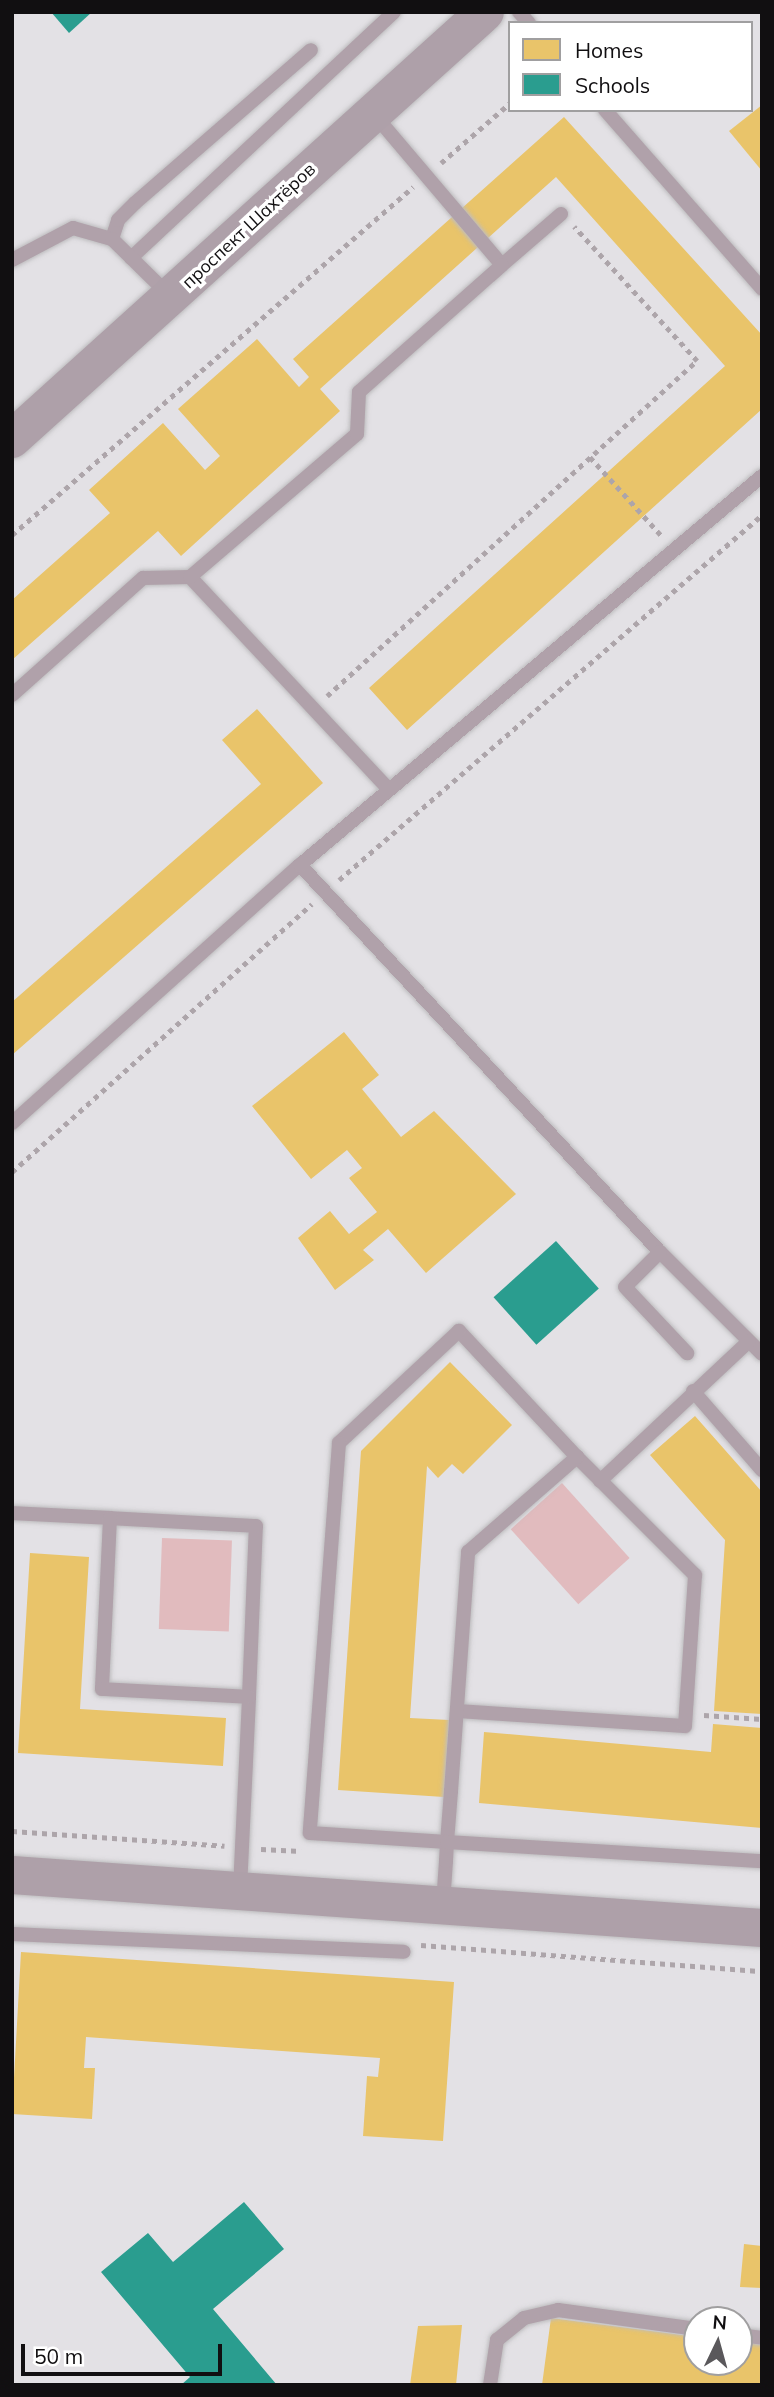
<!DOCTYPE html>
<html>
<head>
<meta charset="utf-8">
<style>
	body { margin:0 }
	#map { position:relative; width:774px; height:2397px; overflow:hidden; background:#e3e1e5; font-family:Mulish,sans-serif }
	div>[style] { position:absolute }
	.green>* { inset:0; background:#e1bbbe; transform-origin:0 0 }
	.homes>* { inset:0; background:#e9c46a }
	.schools>* { inset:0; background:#2a9d8f; transform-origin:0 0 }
	.path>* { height:4.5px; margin-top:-2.25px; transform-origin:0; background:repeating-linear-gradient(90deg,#ada5aa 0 5px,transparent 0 10px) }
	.roads { filter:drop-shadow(0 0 2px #bdbcbe) drop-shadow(0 0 2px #bdbcbe) }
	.lane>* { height:14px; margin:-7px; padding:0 7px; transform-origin:7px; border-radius:7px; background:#b0a1aa }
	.secondary>* { height:38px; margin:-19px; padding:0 19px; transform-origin:19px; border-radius:19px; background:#aea0a9 }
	span { translate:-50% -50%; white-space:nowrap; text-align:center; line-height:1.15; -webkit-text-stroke:7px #fff; paint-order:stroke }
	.street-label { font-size:18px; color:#110f11 }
	.frame { position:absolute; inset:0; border:14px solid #110f11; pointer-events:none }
	.legend { position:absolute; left:508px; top:21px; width:245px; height:91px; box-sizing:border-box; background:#fff; border:2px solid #a09fa0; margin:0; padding:9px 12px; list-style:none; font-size:21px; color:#110f11 }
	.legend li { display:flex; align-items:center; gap:14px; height:35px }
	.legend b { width:35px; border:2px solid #a09fa0 }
	.north { position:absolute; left:683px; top:2306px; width:70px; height:70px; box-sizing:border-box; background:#fff; border:2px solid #a09fa0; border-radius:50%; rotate:5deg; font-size:19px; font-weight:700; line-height:28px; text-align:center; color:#110f11 }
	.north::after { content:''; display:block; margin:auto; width:24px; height:32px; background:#5a585b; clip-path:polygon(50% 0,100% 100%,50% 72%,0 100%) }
	.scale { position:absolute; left:21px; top:2344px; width:201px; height:32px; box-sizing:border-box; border:4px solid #110f11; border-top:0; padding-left:9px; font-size:21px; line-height:24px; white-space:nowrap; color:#110f11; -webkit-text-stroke:5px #fff; paint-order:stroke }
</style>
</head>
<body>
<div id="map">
	<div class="green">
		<div style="left:562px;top:1483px;width:101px;height:69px;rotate:48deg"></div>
		<div style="left:162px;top:1538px;width:70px;height:91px;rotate:2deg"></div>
	</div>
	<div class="homes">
		<div style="clip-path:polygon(762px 105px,762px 171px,729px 131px)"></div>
		<div style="clip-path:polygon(564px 117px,762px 335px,762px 409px,407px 730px,369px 688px,725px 366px,556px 177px,320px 389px,340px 411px,181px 556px,158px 531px,12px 660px,12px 600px,110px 513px,89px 490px,163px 423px,205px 470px,220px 456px,178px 409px,257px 339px,299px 387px,309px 377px,293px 359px)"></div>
		<div style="clip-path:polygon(257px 709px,323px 783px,12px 1055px,12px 1002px,261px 784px,222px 740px)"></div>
		<div style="clip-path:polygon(344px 1032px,379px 1075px,362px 1089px,401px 1137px,434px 1111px,516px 1194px,426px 1273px,388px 1229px,363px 1250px,374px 1260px,335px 1290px,298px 1238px,330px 1211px,349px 1234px,377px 1212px,349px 1178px,362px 1168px,347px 1150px,311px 1179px,252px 1106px)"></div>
		<div style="clip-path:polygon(450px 1362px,512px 1425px,463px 1474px,452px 1464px,438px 1478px,427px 1466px,410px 1718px,449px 1720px,444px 1797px,338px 1790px,361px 1451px)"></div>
		<div style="clip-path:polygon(695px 1416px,762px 1492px,762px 1714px,714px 1711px,725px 1540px,650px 1455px)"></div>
		<div style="clip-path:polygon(30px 1553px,89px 1557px,80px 1709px,226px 1718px,223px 1766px,18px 1753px)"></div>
		<div style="clip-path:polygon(713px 1724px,762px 1728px,762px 1828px,479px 1803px,484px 1732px,711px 1752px)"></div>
		<div style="clip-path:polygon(21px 1952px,454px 1982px,443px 2141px,363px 2136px,367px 2076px,378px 2077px,380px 2058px,86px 2037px,84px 2068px,95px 2068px,92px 2119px,12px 2114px)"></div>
		<div style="clip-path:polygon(744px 2244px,762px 2246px,762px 2288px,740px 2287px)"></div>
		<div style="clip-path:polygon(551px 2318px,697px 2337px,697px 2362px,739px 2362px,739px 2342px,762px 2345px,762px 2385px,542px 2385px)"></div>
		<div style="clip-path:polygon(462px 2325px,456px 2385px,410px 2385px,418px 2326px)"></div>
	</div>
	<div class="schools">
		<div style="clip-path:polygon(51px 12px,92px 12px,69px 33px)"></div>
		<div style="left:556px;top:1241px;width:64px;height:84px;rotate:48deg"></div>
		<div style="clip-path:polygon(244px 2202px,284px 2249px,213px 2309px,277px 2385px,181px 2385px,190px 2377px,101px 2272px,148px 2233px,173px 2262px)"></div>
	</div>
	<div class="path">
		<div style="left:441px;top:163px;width:91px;rotate:-41deg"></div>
		<div style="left:590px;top:457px;width:107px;rotate:47.7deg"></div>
		<div style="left:12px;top:535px;width:531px;rotate:-40.95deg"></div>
		<div style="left:327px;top:696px;width:499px;rotate:-42.2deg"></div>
		<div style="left:697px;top:361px;width:182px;rotate:-132.5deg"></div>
		<div style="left:339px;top:880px;width:559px;rotate:-40.79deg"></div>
		<div style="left:12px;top:1172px;width:402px;rotate:-41.8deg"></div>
		<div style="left:704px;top:1715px;width:58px;rotate:3.9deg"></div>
		<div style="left:12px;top:1831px;width:213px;rotate:4deg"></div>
		<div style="left:261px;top:1849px;width:40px;rotate:2.9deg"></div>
		<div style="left:421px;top:1945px;width:342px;rotate:4.4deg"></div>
	</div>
	<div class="roads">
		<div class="lane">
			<div style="left:519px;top:12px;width:15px;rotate:48deg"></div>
			<div style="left:605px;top:110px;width:238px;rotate:48.7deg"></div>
			<div style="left:373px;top:113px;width:199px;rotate:49.7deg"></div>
			<div style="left:502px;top:265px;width:78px;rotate:-40.8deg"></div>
			<div style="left:112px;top:239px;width:20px;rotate:-72deg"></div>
			<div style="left:118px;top:220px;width:24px;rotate:-45deg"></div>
			<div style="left:135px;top:203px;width:233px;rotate:-41deg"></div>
			<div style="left:131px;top:258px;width:360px;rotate:-43.1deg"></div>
			<div style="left:12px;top:260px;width:69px;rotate:-27.7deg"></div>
			<div style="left:73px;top:228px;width:41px;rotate:15.8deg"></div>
			<div style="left:112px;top:239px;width:81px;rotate:44.5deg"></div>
			<div style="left:190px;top:577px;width:291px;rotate:46.9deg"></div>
			<div style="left:12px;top:695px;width:176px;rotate:-41.8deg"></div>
			<div style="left:143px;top:578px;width:47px;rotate:-1.2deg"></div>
			<div style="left:190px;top:577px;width:220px;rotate:-40.6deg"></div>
			<div style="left:357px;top:434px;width:42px;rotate:-87.3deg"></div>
			<div style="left:359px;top:392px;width:191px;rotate:-41.6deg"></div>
			<div style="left:300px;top:865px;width:529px;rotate:47.07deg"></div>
			<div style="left:660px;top:1252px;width:144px;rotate:45deg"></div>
			<div style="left:12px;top:1123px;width:387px;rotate:-41.9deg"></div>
			<div style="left:300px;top:865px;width:604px;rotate:-40.1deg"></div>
			<div style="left:660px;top:1252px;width:49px;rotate:135deg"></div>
			<div style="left:625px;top:1287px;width:91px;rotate:46.8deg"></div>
			<div style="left:693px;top:1391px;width:105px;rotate:48.9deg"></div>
			<div style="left:600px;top:1481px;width:204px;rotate:-43.2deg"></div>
			<div style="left:12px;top:1513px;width:98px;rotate:2.9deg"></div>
			<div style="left:457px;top:1711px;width:228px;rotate:3.8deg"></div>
			<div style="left:685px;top:1726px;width:151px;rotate:-86.2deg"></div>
			<div style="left:695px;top:1575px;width:167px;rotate:-135deg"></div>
			<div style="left:240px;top:1889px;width:192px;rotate:-87.3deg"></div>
			<div style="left:249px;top:1697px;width:171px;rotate:-87.7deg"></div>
			<div style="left:256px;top:1526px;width:146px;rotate:-176.9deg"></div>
			<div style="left:110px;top:1518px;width:171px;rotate:92.7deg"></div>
			<div style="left:102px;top:1689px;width:147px;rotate:3.1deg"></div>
			<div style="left:443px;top:1904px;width:43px;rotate:-86deg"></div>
			<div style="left:446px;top:1861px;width:19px;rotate:-87deg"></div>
			<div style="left:447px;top:1842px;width:51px;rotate:-85.5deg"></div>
			<div style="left:451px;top:1791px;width:240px;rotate:-85.9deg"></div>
			<div style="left:468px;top:1552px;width:145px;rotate:-41.1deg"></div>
			<div style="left:577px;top:1457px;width:173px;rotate:-133.1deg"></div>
			<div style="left:459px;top:1331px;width:164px;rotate:137deg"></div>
			<div style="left:339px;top:1443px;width:391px;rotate:94.3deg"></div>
			<div style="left:310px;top:1833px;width:137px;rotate:3.8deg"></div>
			<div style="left:447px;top:1842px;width:316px;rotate:3.5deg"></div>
			<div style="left:12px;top:1934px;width:392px;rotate:2.6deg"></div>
			<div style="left:739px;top:2335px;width:23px;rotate:7deg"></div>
			<div style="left:490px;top:2385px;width:46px;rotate:-81.2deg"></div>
			<div style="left:497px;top:2340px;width:35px;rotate:-39deg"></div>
			<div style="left:524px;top:2318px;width:35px;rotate:-13deg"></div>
			<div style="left:558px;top:2310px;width:140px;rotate:7.8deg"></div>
		</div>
		<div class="secondary">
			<div style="left:12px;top:439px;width:637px;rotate:-42.07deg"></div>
			<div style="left:12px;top:1875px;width:752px;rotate:4.04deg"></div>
		</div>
	</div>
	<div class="street-label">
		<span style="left:249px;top:226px;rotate:-43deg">проспект Шахтёров</span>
	</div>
	<div class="frame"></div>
	<ul class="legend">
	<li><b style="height:19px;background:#e9c46a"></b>Homes</li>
	<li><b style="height:19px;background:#2a9d8f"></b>Schools</li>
	</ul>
	<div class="north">N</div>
	<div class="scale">50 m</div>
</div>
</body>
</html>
